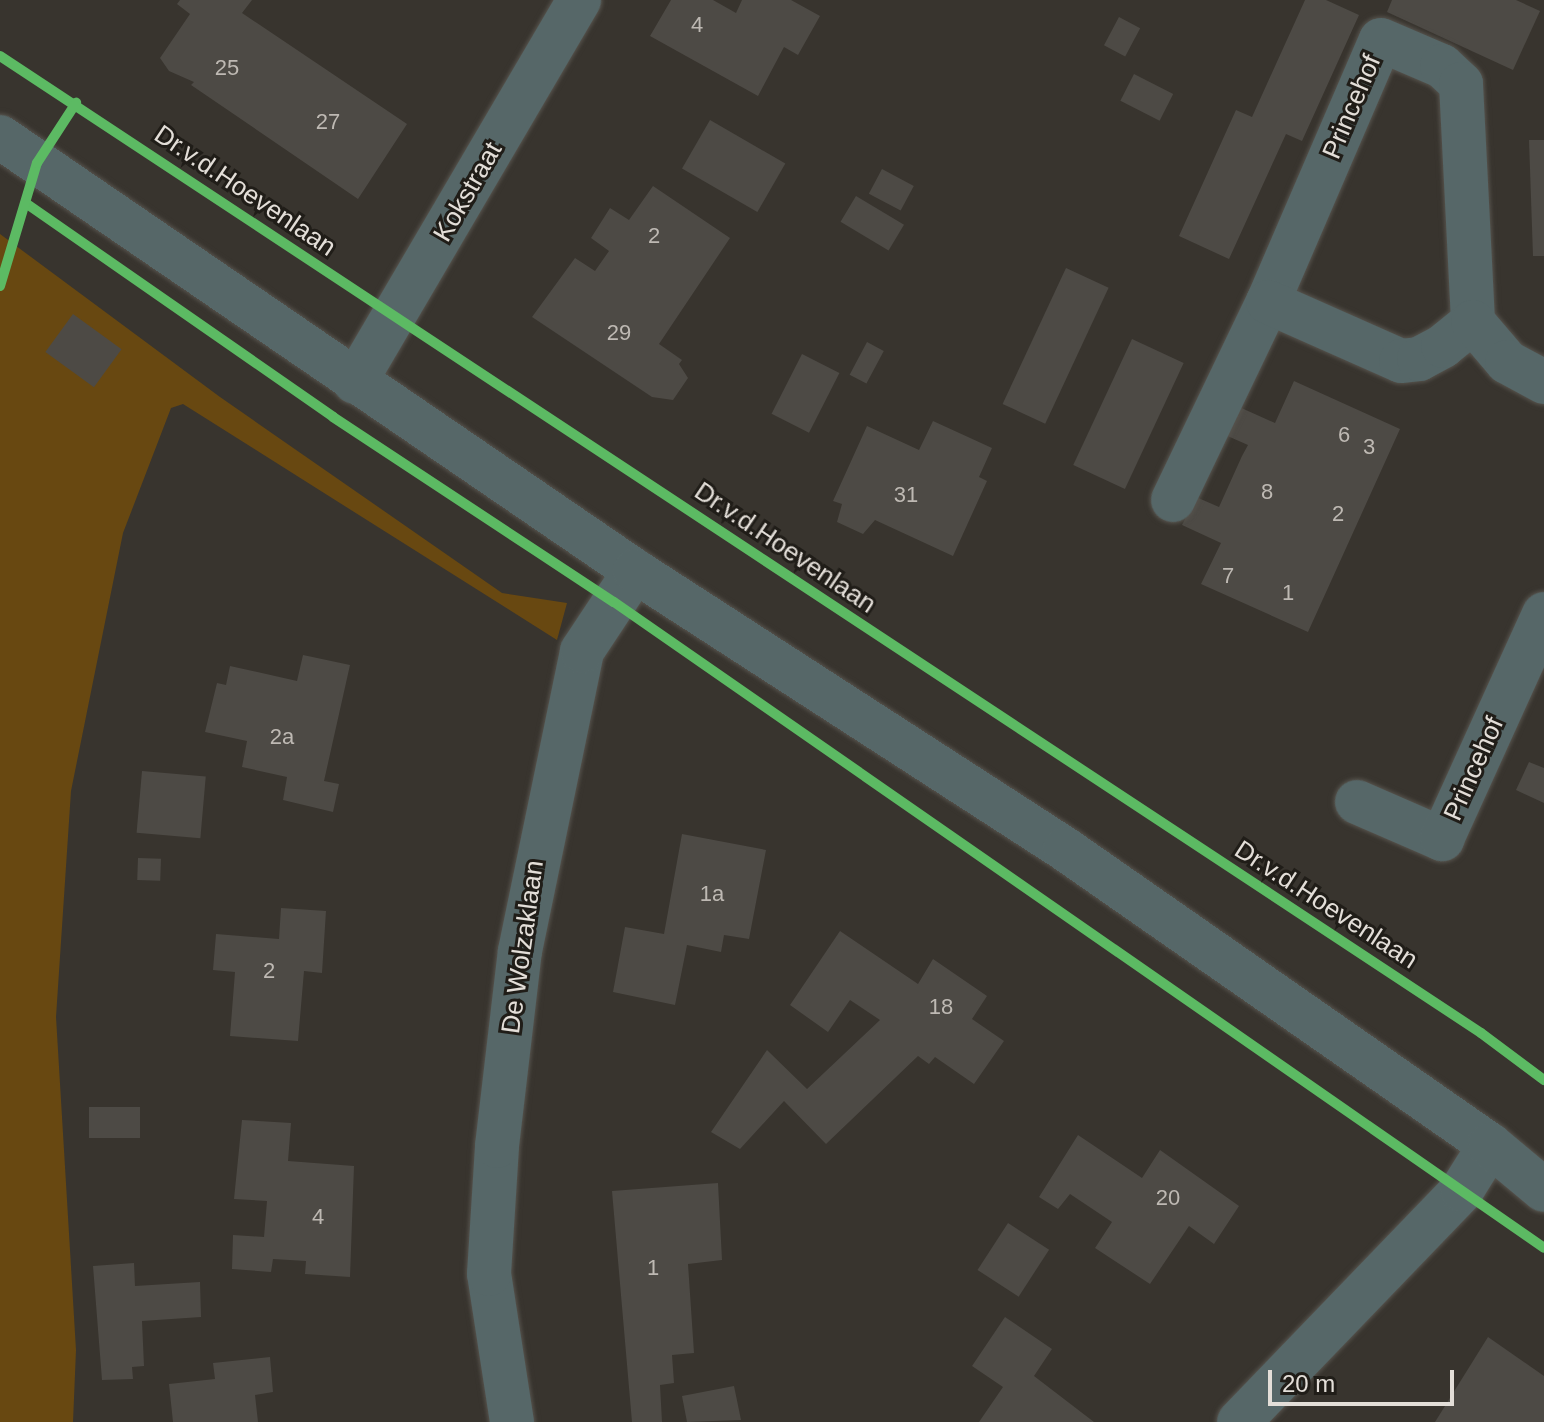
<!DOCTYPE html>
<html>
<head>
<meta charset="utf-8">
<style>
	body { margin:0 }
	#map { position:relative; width:1544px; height:1422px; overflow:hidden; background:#38342e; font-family:Helvetica,sans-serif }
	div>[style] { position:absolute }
	.green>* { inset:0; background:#684811 }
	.building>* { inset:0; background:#4d4a45; transform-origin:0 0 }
	.roads { filter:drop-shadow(0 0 2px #56534d) drop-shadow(0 0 2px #56534d) }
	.minor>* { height:44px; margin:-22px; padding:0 22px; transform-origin:22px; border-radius:22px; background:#566768 }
	.tertiary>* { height:44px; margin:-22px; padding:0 22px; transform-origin:22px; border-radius:22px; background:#566768 }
	.cycleway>* { height:10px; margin:-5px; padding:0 5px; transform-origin:5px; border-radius:5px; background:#5cba63 }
	span { translate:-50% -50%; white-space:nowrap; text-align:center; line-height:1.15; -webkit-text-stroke:6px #201d18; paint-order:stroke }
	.number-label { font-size:22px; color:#beb9b3 }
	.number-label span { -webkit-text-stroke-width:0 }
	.street-label { font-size:26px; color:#e3ded8 }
	.scale { position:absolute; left:1268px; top:1370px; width:186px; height:36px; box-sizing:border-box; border:4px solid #e3ded8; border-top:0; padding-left:10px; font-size:24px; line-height:28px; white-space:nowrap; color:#e3ded8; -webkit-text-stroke:6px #201d18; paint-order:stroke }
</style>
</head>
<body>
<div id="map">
	<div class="green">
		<div style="clip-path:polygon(0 234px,220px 397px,502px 593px,567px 603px,557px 640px,183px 404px,171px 408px,123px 533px,71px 791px,56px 1017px,76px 1350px,73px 1422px,0 1422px)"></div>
	</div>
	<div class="building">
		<div style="clip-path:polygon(180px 0,252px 0,242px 13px,407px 124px,358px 199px,191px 85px,194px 82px,169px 71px,160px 58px,190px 14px,177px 4px)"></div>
		<div style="clip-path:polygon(671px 0,713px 0,736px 13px,742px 0,791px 0,820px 16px,798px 55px,784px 47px,758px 96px,650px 36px)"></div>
		<div style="clip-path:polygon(1305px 0,1326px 0,1359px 15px,1302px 141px,1286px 134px,1229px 259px,1179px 236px,1236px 110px,1252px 117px)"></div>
		<div style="clip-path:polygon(1392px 0,1516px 0,1540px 11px,1513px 70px,1387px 12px)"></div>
		<div style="left:1119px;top:17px;width:24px;height:32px;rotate:28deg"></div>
		<div style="left:1134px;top:74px;width:44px;height:30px;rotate:27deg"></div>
		<div style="left:710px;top:120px;width:87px;height:56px;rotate:30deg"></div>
		<div style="clip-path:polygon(1529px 140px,1544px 140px,1544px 256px,1533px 256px)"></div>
		<div style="left:882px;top:169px;width:36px;height:28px;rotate:28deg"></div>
		<div style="clip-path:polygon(653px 186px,730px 238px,659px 344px,682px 360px,679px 364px,688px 378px,673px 400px,652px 397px,532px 317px,575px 258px,595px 271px,609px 251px,591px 238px,610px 208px,629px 220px)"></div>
		<div style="left:856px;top:196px;width:56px;height:30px;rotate:31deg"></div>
		<div style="left:1066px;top:268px;width:47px;height:150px;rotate:25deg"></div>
		<div style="left:73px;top:314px;width:60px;height:47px;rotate:36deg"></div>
		<div style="left:1132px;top:339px;width:57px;height:139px;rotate:25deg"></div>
		<div style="left:867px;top:342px;width:19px;height:37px;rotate:28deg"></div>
		<div style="left:802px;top:354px;width:42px;height:67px;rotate:27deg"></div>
		<div style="clip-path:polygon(1294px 381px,1400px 429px,1308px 632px,1201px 584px,1221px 543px,1182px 525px,1196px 497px,1219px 507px,1242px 456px,1248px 445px,1223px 434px,1237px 406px,1275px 423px)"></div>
		<div style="clip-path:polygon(933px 421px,992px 448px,979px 477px,987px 481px,953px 556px,875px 520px,863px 534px,837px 522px,842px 504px,833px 501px,867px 426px,919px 450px)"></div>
		<div style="clip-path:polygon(303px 655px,350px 665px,324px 781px,339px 784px,333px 812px,283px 800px,287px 777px,242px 767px,247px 741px,205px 732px,217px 683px,226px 685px,230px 666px,297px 681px)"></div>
		<div style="clip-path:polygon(1529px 762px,1544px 768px,1544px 803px,1516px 790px)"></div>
		<div style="left:142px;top:771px;width:64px;height:62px;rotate:5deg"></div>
		<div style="clip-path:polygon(682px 834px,766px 850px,749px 939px,724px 935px,721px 952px,687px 945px,675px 1005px,613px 992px,625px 927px,664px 934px)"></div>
		<div style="left:138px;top:858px;width:23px;height:22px;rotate:2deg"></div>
		<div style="clip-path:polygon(281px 908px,326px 911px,322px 973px,304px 971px,298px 1041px,230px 1036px,235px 972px,213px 970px,216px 934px,279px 939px)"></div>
		<div style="clip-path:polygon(840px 931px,918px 984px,933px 959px,987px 996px,972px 1019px,1004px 1041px,974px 1084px,935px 1057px,929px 1064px,918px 1056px,826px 1144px,784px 1101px,740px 1149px,711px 1132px,767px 1050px,807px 1089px,880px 1020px,850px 1000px,828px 1032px,790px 1005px)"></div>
		<div style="left:89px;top:1107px;width:51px;height:31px"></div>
		<div style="clip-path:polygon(242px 1120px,291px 1123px,288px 1161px,354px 1166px,350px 1277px,305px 1274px,306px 1261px,273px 1259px,271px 1272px,232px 1269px,233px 1235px,264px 1237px,267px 1201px,234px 1199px)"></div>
		<div style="clip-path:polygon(1078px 1135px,1142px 1178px,1160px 1150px,1239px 1206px,1214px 1244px,1189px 1226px,1150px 1284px,1095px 1248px,1112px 1222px,1070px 1194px,1058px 1209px,1039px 1197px)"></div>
		<div style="clip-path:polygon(718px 1183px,722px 1260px,688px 1264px,694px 1353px,672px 1355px,674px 1383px,660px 1385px,662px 1422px,632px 1422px,612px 1191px)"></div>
		<div style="left:1008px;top:1223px;width:49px;height:56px;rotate:33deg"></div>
		<div style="clip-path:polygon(134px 1263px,135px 1286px,200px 1282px,201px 1317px,142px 1321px,144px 1366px,132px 1367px,133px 1379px,102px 1380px,93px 1266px)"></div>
		<div style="clip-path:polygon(1005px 1317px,1052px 1349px,1034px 1376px,1094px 1422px,979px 1422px,1003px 1387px,972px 1366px)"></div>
		<div style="clip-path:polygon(1488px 1337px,1544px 1376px,1544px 1422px,1435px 1422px)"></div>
		<div style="clip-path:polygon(270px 1357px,273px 1392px,255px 1395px,258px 1422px,173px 1422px,169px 1384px,215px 1379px,213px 1363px)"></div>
		<div style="clip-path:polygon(734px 1386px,741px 1420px,687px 1422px,682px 1396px)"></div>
	</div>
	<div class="roads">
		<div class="minor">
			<div style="left:1268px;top:302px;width:285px;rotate:-66.7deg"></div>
			<div style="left:1381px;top:40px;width:66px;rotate:23.1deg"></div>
			<div style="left:1442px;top:66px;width:26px;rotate:43deg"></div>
			<div style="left:1461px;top:84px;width:238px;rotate:87.1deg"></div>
			<div style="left:355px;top:382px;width:443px;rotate:-59.6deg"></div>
			<div style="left:1173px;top:500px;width:220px;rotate:-64.4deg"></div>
			<div style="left:1268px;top:302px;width:145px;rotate:23.9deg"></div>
			<div style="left:1401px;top:361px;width:18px;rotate:-6deg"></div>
			<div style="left:1419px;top:359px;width:27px;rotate:-28deg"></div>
			<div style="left:1443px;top:346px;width:38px;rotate:-39deg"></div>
			<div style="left:1473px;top:322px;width:52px;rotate:49.6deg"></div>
			<div style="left:1507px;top:362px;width:42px;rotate:28.4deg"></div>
			<div style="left:1357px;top:802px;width:93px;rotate:23.5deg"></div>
			<div style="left:1442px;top:839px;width:247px;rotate:-65.6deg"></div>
			<div style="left:512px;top:1422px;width:150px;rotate:-98.8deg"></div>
			<div style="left:489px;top:1274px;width:128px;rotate:-86.4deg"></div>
			<div style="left:497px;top:1146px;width:196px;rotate:-83.3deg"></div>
			<div style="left:520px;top:951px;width:306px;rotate:-78.3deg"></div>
			<div style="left:582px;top:651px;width:96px;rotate:-56.5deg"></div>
			<div style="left:1239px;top:1422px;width:322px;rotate:-46.1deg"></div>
			<div style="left:1462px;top:1190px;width:53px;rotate:-58.1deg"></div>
		</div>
		<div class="tertiary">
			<div style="left:0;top:137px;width:769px;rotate:34.35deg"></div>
			<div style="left:635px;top:571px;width:512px;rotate:32.88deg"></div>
			<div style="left:1065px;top:849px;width:518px;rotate:34.86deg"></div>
			<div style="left:1490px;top:1145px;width:70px;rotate:39.8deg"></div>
		</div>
	</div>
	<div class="cycleway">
		<div style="left:0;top:56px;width:1774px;rotate:33.41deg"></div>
		<div style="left:1481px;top:1033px;width:79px;rotate:36.7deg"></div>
		<div style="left:27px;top:204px;width:373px;rotate:34.8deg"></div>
		<div style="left:333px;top:417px;width:336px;rotate:33.4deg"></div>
		<div style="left:614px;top:602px;width:1132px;rotate:34.78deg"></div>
		<div style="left:0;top:286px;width:128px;rotate:-73.3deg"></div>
		<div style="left:37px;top:163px;width:72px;rotate:-57deg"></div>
	</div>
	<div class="number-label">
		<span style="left:697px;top:25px">4</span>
		<span style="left:227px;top:68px">25</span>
		<span style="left:328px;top:122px">27</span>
		<span style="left:654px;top:236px">2</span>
		<span style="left:619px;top:333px">29</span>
		<span style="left:1344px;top:435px">6</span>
		<span style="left:1369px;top:447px">3</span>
		<span style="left:1267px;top:492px">8</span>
		<span style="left:906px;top:495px">31</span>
		<span style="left:1338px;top:514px">2</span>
		<span style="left:1228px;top:576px">7</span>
		<span style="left:1288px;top:593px">1</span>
		<span style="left:282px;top:737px">2a</span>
		<span style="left:712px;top:894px">1a</span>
		<span style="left:269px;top:971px">2</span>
		<span style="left:941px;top:1007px">18</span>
		<span style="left:1168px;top:1198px">20</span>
		<span style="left:318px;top:1217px">4</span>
		<span style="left:653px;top:1268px">1</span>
	</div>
	<div class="street-label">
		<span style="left:1352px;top:107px;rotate:-67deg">Princehof</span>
		<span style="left:245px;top:191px;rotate:34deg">Dr.v.d.Hoevenlaan</span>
		<span style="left:468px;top:192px;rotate:-60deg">Kokstraat</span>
		<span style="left:785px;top:548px;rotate:34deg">Dr.v.d.Hoevenlaan</span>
		<span style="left:1474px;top:769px;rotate:-66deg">Princehof</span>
		<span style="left:1326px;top:905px;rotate:33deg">Dr.v.d.Hoevenlaan</span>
		<span style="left:523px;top:947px;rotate:-82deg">De Wolzaklaan</span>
	</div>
	<div class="scale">20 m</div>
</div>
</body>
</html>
